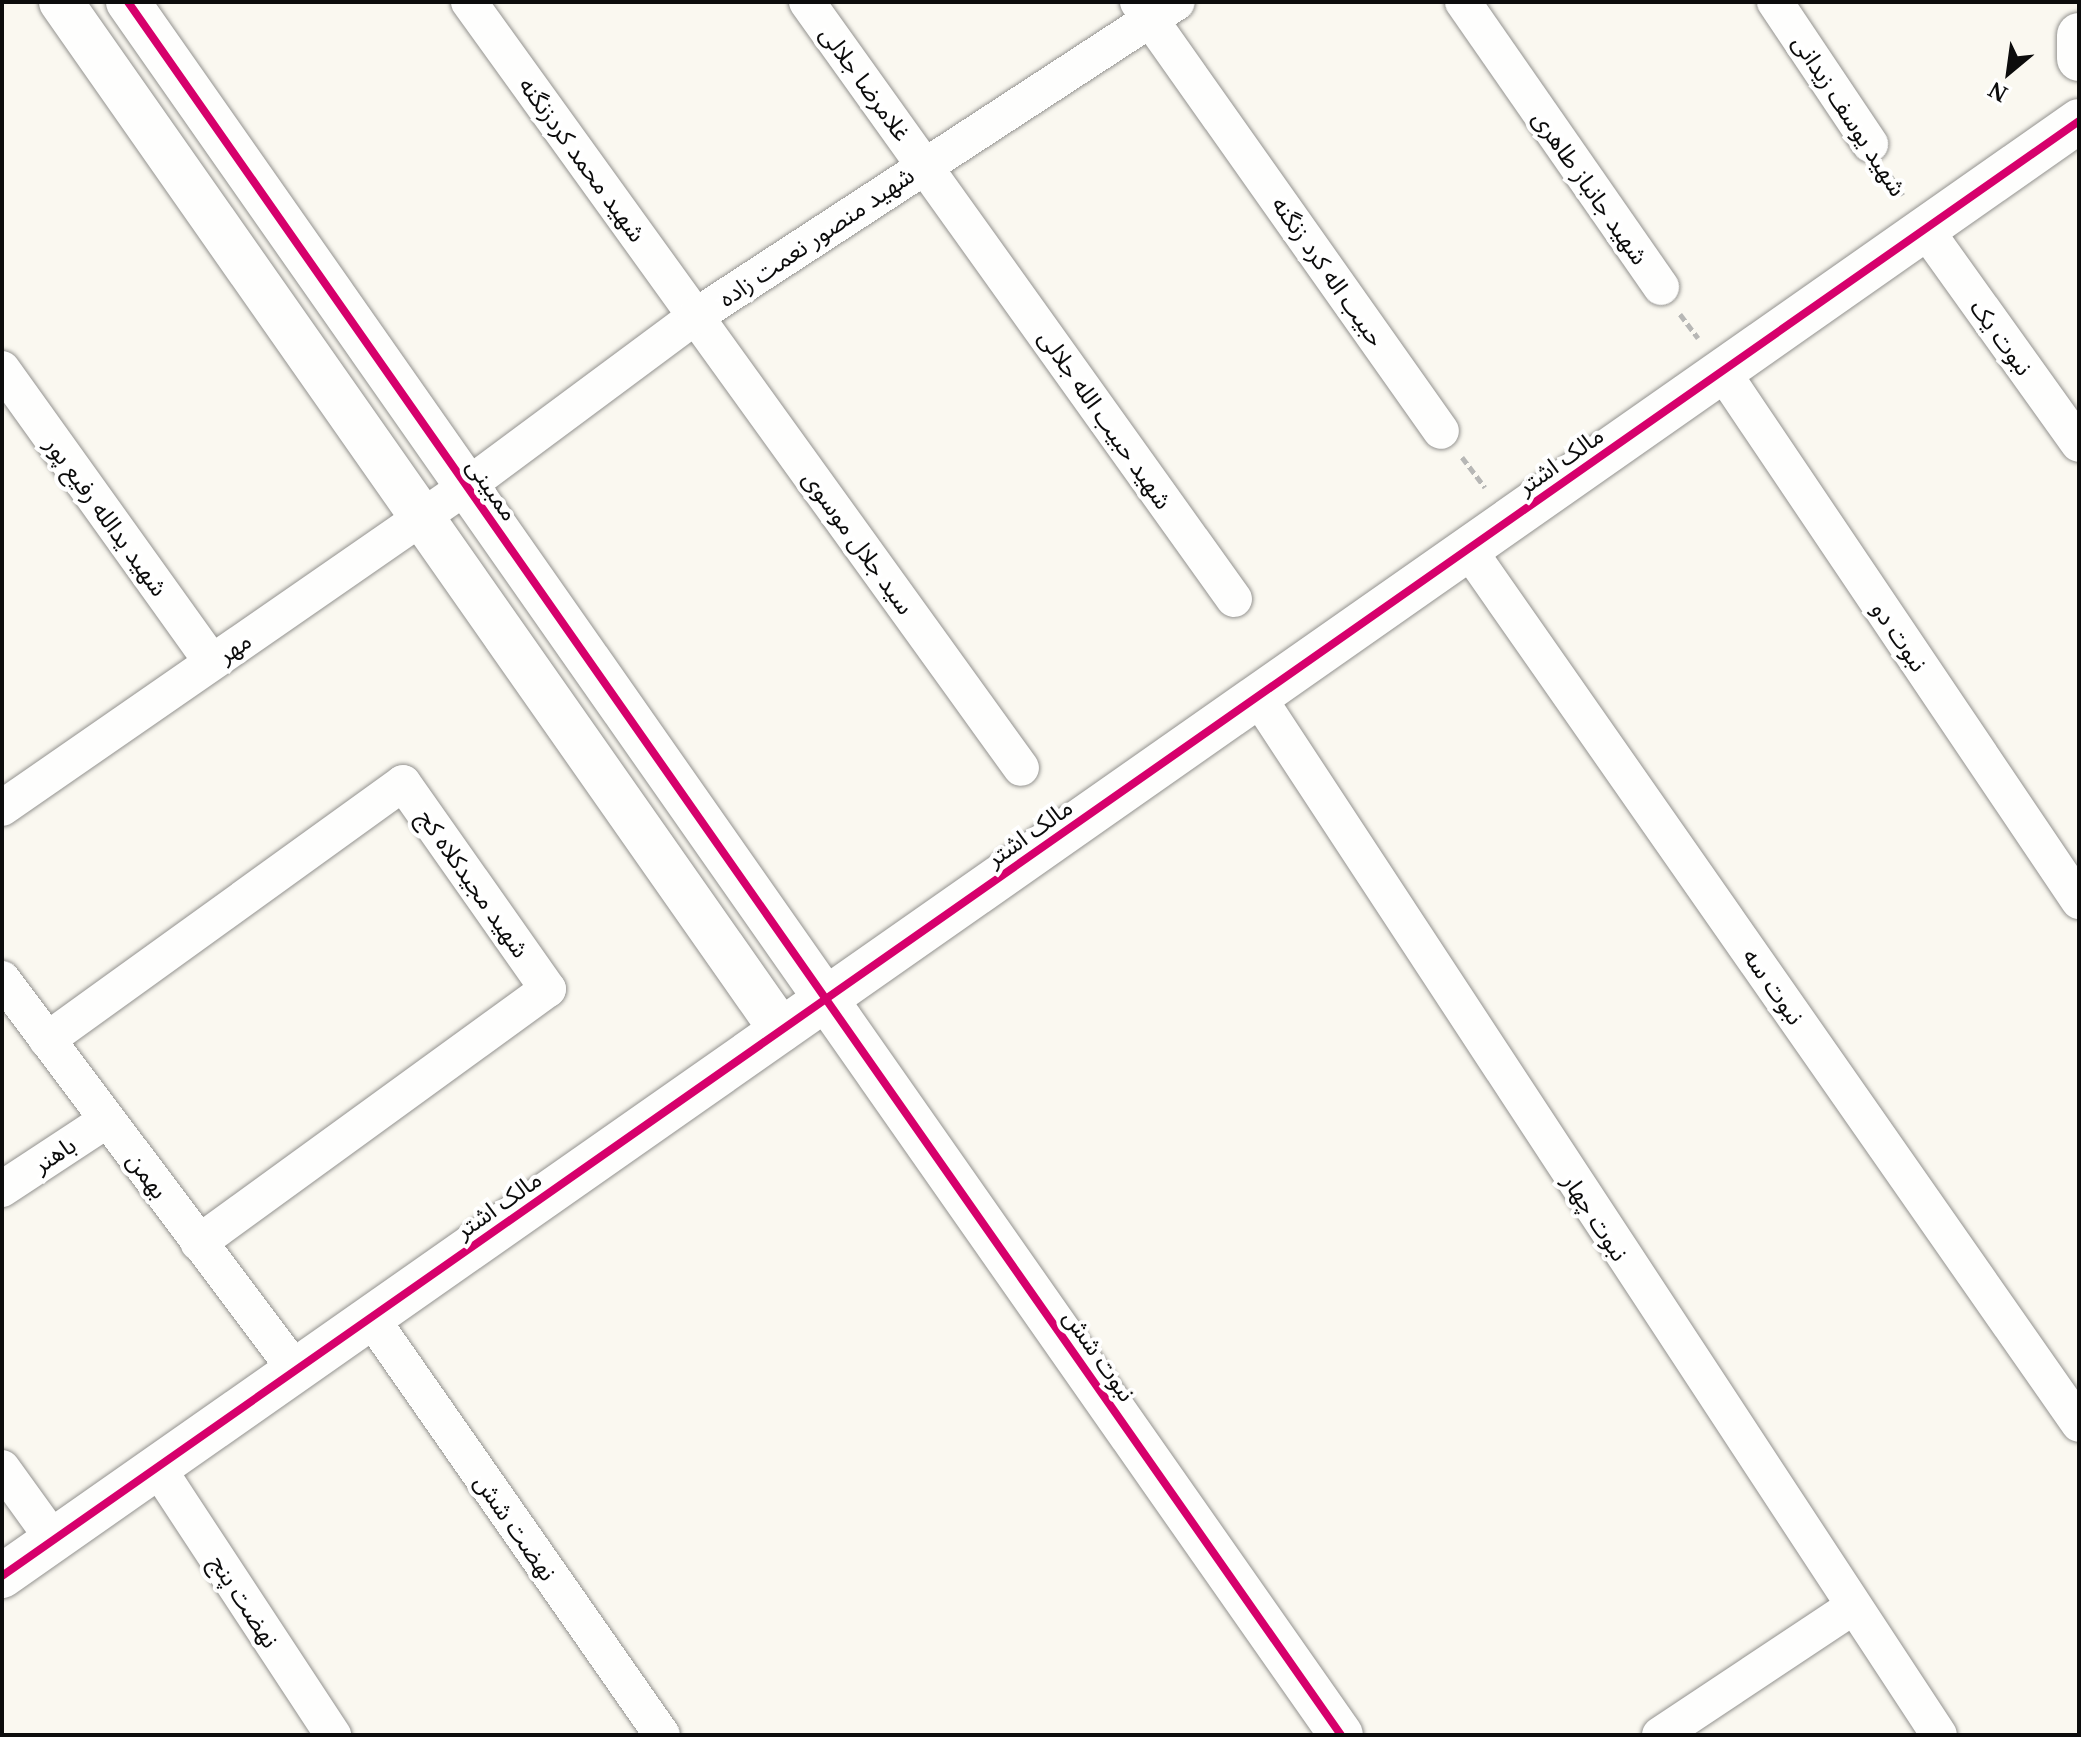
<!DOCTYPE html>
<html>
<head>
<meta charset="utf-8">
<style>
	body { margin:0 }
	#map { position:relative; width:2081px; height:1737px; overflow:hidden; background:#faf8f0; font-family:"Noto Serif","Noto Sans Arabic",serif }
	div>[style] { position:absolute }
	.path>* { height:5px; margin-top:-2.5px; transform-origin:0; background:repeating-linear-gradient(90deg,#b7b7b5 0 8px,transparent 0 12px) }
	.roads { filter:drop-shadow(0 0 2px #93928f) drop-shadow(0 0 2px #93928f) }
	.minor>* { height:36px; margin:-18px; padding:0 18px; transform-origin:18px; border-radius:18px; background:#fefefd }
	.tertiary>* { height:44px; margin:-22px; padding:0 22px; transform-origin:22px; border-radius:22px; background:#fefefd }
	.cycleway>* { height:8px; margin:-4px; padding:0 4px; transform-origin:4px; border-radius:4px; background:#d6006c }
	span { translate:-50% -50%; white-space:nowrap; text-align:center; line-height:1.15; -webkit-text-stroke:8px #fff; paint-order:stroke }
	.street-label { font-size:24px; color:#0c0c0c }
	.frame { position:absolute; inset:0; border:4px solid #0c0c0c; pointer-events:none }
	.north { position:absolute; left:1969px; top:32px; width:80px; height:80px; -webkit-text-stroke:6px #fff; paint-order:stroke; rotate:209deg; font-size:22px; font-weight:700; line-height:32px; text-align:center; color:#0c0c0c }
	.north::after { content:''; display:block; margin:auto; width:28px; height:36px; background:#0c0c0c; clip-path:polygon(50% 0,100% 100%,50% 72%,0 100%) }
</style>
</head>
<body>
<div id="map">
	<div class="path">
		<div style="left:1889px;top:173px;width:26px;rotate:58deg"></div>
		<div style="left:1680px;top:314px;width:30px;rotate:53deg"></div>
		<div style="left:1462px;top:457px;width:38px;rotate:53deg"></div>
	</div>
	<div class="roads">
		<div class="minor">
			<div style="left:469px;top:2px;width:944px;rotate:54.22deg"></div>
			<div style="left:807px;top:2px;width:734px;rotate:54.43deg"></div>
			<div style="left:1138px;top:2px;width:525px;rotate:54.77deg"></div>
			<div style="left:1463px;top:2px;width:347px;rotate:55.2deg"></div>
			<div style="left:1775px;top:2px;width:171px;rotate:56.2deg"></div>
			<div style="left:1925px;top:229px;width:264px;rotate:54.4deg"></div>
			<div style="left:2px;top:369px;width:360px;rotate:54.4deg"></div>
			<div style="left:1722px;top:371px;width:639px;rotate:56.04deg"></div>
			<div style="left:1468px;top:549px;width:1067px;rotate:55.07deg"></div>
			<div style="left:1258px;top:697px;width:1241px;rotate:56.73deg"></div>
			<div style="left:2px;top:808px;width:566px;rotate:-34.7deg"></div>
			<div style="left:467px;top:486px;width:285px;rotate:-36.6deg"></div>
			<div style="left:696px;top:316px;width:574px;rotate:-33.14deg"></div>
			<div style="left:2px;top:979px;width:489px;rotate:53.1deg"></div>
			<div style="left:47px;top:1040px;width:439px;rotate:-35.8deg"></div>
			<div style="left:403px;top:783px;width:252px;rotate:54.9deg"></div>
			<div style="left:548px;top:989px;width:432px;rotate:144deg"></div>
			<div style="left:2px;top:1189px;width:126px;rotate:-33.3deg"></div>
			<div style="left:371px;top:1318px;width:508px;rotate:55.09deg"></div>
			<div style="left:157px;top:1467px;width:321px;rotate:56.7deg"></div>
			<div style="left:2px;top:1468px;width:89px;rotate:54.2deg"></div>
			<div style="left:1660px;top:1735px;width:229px;rotate:-33.6deg"></div>
		</div>
		<div class="tertiary">
			<div style="left:61px;top:2px;width:1255px;rotate:54.99deg"></div>
			<div style="left:128px;top:2px;width:2115px;rotate:55.01deg"></div>
			<div style="left:2079px;top:35px;width:24px;rotate:90deg"></div>
			<div style="left:2px;top:1576px;width:2536px;rotate:-35.01deg"></div>
		</div>
	</div>
	<div class="cycleway">
		<div style="left:128px;top:2px;width:2115px;rotate:55.01deg"></div>
		<div style="left:2px;top:1576px;width:2536px;rotate:-35.01deg"></div>
	</div>
	<div class="street-label">
		<span style="left:866px;top:83px;rotate:54deg">غلامرضا جلالی</span>
		<span style="left:1850px;top:115px;rotate:57deg">شهید یوسف زیدانی</span>
		<span style="left:583px;top:159px;rotate:54deg">شهید محمد کردزنگنه</span>
		<span style="left:1591px;top:187px;rotate:55deg">شهید جانباز طاهری</span>
		<span style="left:816px;top:236px;rotate:-34deg">شهید منصور نعمت زاده</span>
		<span style="left:1329px;top:271px;rotate:55deg">حبیب اله کرد زنگنه</span>
		<span style="left:2002px;top:337px;rotate:54deg">نبوت یک</span>
		<span style="left:1106px;top:419px;rotate:55deg">شهید حبیب الله جلالی</span>
		<span style="left:1560px;top:460px;rotate:-35deg">مالک اشتر</span>
		<span style="left:493px;top:489px;rotate:55deg">ممبینی</span>
		<span style="left:107px;top:516px;rotate:54deg">شهید یدالله رفیع پور</span>
		<span style="left:859px;top:542px;rotate:54deg">سید جلال موسوی</span>
		<span style="left:1900px;top:636px;rotate:56deg">نبوت دو</span>
		<span style="left:234px;top:647px;rotate:-35deg">مهر</span>
		<span style="left:1029px;top:832px;rotate:-35deg">مالک اشتر</span>
		<span style="left:474px;top:883px;rotate:55deg">شهید مجیدکلاه کج</span>
		<span style="left:1774px;top:986px;rotate:55deg">نبوت سه</span>
		<span style="left:54px;top:1154px;rotate:-33deg">باهنر</span>
		<span style="left:148px;top:1175px;rotate:54deg">بهمن</span>
		<span style="left:498px;top:1204px;rotate:-35deg">مالک اشتر</span>
		<span style="left:1596px;top:1217px;rotate:57deg">نبوت چهار</span>
		<span style="left:1100px;top:1355px;rotate:55deg">نبوت شش</span>
		<span style="left:516px;top:1527px;rotate:55deg">نهضت شش</span>
		<span style="left:245px;top:1601px;rotate:57deg">نهضت پنج</span>
	</div>
	<div class="frame"></div>
	<div class="north">N</div>
</div>
</body>
</html>
